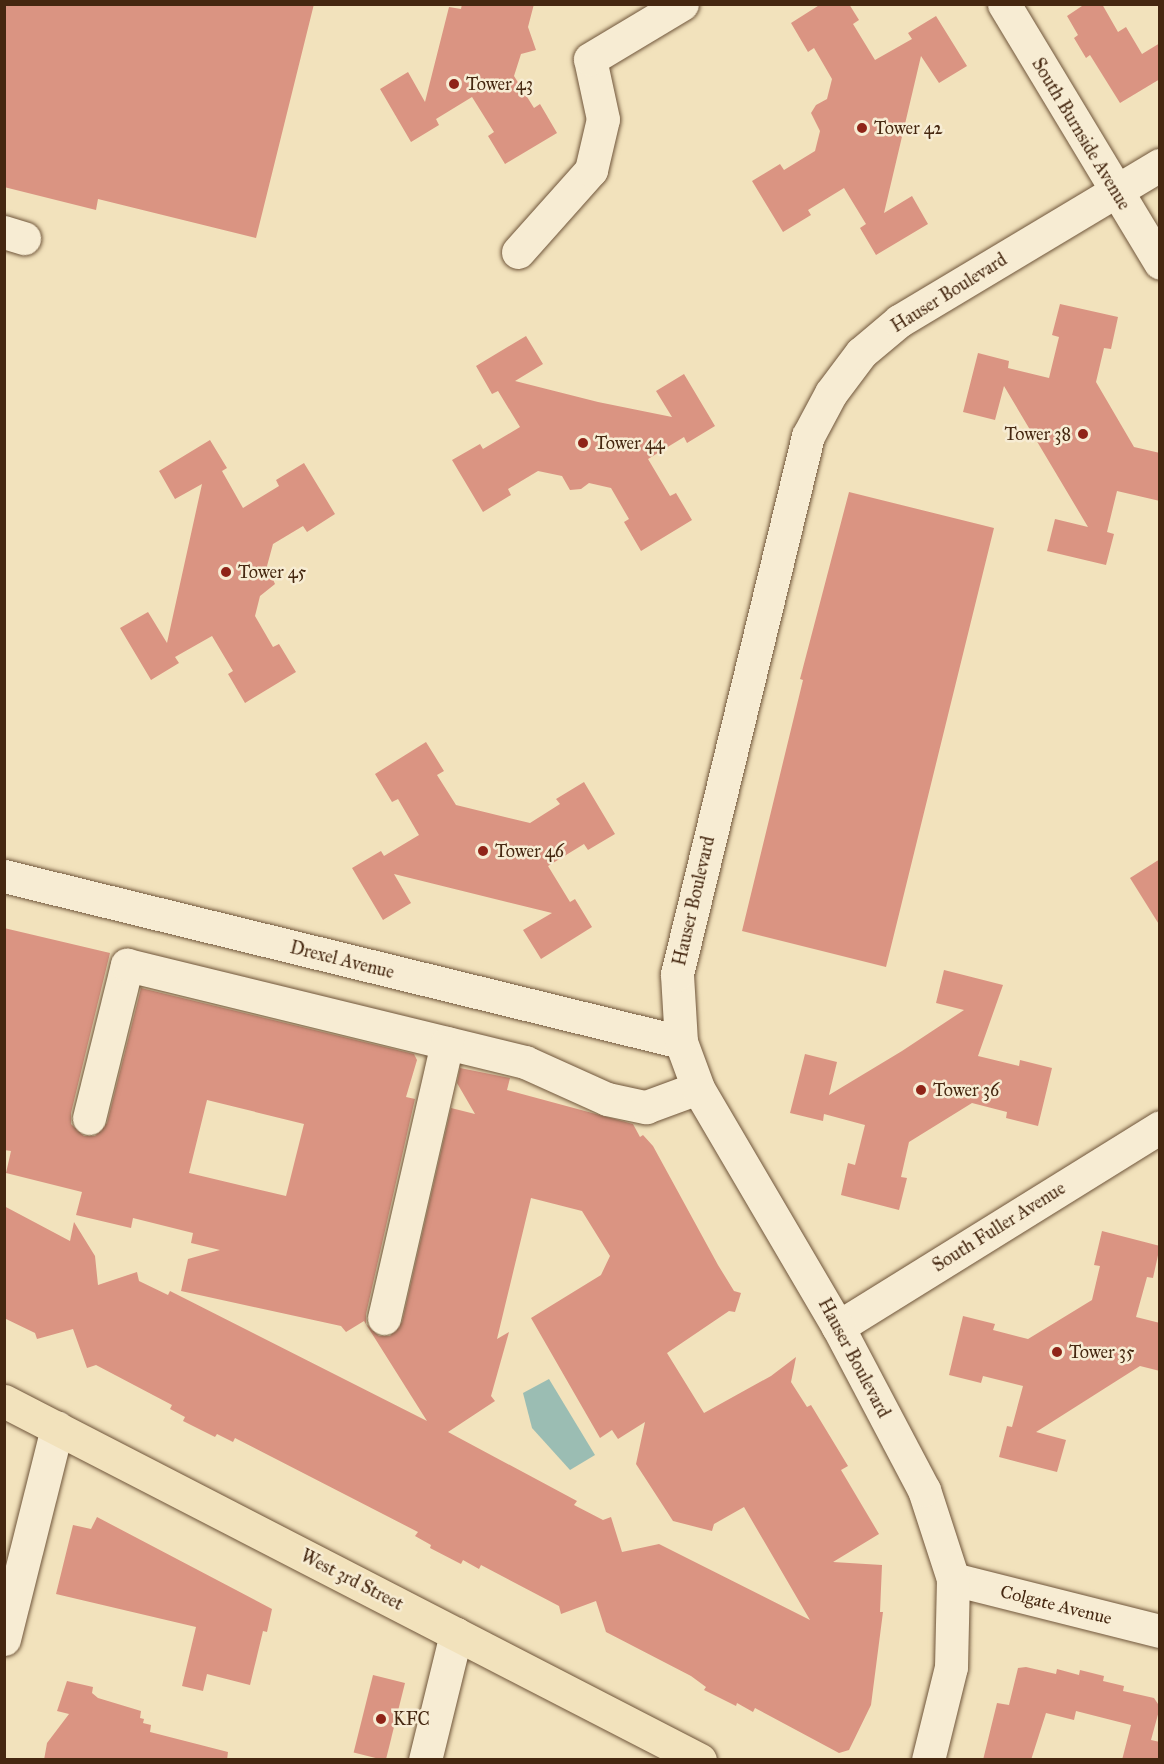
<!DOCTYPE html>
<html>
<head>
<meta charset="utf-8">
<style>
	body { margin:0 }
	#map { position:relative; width:1164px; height:1764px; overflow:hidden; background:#f2e2bc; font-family:"IM FELL Great Primer",serif }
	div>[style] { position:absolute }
	.water>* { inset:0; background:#9bbdb3 }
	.building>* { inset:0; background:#da9482; transform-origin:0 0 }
	.roads { filter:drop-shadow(0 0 2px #70563b) drop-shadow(0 0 2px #70563b) }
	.minor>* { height:33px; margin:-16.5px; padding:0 16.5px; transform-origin:16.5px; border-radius:16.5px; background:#f7ecd3 }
	.major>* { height:33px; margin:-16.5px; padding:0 16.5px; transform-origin:16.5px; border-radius:16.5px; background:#f2e2bc }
	.dots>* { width:16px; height:16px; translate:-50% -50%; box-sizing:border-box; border:3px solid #f7ecd3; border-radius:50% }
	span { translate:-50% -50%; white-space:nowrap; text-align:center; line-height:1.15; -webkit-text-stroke:5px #f7ecd3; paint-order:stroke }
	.poi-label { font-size:18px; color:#452710 }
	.left { translate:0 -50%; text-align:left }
	.right { translate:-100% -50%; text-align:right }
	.street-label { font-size:18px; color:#452710 }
	.frame { position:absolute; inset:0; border:6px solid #452710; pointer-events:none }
</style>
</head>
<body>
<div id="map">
	<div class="water">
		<div style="clip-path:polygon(549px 1379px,595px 1455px,570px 1470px,532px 1428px,523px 1393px)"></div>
	</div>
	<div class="building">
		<div style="clip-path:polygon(4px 4px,314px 4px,256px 238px,98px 199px,96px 210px,4px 187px)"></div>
		<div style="clip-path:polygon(462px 4px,534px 4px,528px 27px,536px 50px,521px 54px,514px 76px,534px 108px,540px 104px,557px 133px,505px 164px,488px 136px,494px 132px,472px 97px,436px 119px,439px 125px,411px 142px,380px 89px,408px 72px,425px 102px,449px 7px,461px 9px)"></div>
		<div style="clip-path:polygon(821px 4px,849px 4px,859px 20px,853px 24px,875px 60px,912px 39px,908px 33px,936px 16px,967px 66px,939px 83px,921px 56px,884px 213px,912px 196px,928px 224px,876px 255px,860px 228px,866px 224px,844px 188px,808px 210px,811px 215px,783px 232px,752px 181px,780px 164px,784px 170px,815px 151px,820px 131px,811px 113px,816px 105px,827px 99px,832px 79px,814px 48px,808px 52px,791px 23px)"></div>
		<div style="clip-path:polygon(1085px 4px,1102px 4px,1118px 32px,1126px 27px,1142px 54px,1160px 43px,1160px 79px,1120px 103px,1090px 55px,1086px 58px,1074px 38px,1078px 35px,1067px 16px)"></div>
		<div style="clip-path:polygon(1060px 304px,1118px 317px,1111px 349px,1104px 348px,1096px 382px,1134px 447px,1160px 453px,1160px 501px,1117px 491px,1107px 532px,1114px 534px,1106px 565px,1047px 551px,1055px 519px,1088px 527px,1004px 386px,995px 420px,963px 412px,978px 353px,1009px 361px,1008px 368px,1049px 378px,1059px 337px,1052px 335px)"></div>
		<div style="clip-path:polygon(526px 336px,543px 364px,515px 381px,598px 402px,672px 417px,656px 391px,684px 374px,715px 426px,687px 443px,684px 437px,648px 459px,670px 496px,676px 493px,692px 520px,641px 551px,624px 522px,629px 519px,611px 488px,589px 483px,581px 489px,570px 490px,562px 476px,538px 471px,508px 489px,511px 495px,483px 512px,452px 460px,480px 444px,483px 449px,520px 427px,498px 391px,492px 394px,476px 366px)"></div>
		<div style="clip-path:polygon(210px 440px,227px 468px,222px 471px,243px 508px,279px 486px,276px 480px,304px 463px,335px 514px,307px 532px,303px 526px,273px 544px,267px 566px,275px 584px,260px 596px,255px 616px,273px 647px,279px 644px,296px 672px,245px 703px,228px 674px,233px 671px,212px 636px,175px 657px,179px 663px,151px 680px,120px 628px,148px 612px,167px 643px,202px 484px,175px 499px,159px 471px)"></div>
		<div style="clip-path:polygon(849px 492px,994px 528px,886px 967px,742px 931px,803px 680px,800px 679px)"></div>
		<div style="clip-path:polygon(426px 742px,444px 771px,437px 775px,456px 805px,530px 823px,560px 804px,556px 799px,584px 782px,615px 834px,588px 850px,584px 844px,548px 866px,570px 902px,575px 899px,592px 927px,541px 959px,523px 930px,552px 913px,394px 874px,411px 903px,383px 920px,352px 868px,381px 851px,384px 856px,419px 835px,398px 799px,392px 802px,375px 774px)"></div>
		<div style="clip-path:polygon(1160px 859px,1160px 926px,1130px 878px)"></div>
		<div style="clip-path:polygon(evenodd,4px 928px,110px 953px,71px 1113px,71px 1124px,84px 1136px,95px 1136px,107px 1123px,141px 988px,414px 1054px,417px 1060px,406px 1097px,415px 1099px,366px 1314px,366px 1324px,379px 1336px,390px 1336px,402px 1322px,451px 1108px,475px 1114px,457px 1083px,460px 1068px,510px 1078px,507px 1090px,633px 1124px,640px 1137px,643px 1135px,653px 1146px,718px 1265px,734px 1291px,741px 1293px,735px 1312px,729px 1311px,667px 1353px,704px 1413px,771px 1376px,796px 1357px,791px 1382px,807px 1407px,811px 1405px,848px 1466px,841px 1470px,879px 1534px,833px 1562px,882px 1565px,880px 1612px,883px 1612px,871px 1705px,849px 1750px,839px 1753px,755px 1708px,753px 1712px,737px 1703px,736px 1706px,704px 1690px,706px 1687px,691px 1676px,606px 1632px,596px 1601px,561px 1614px,559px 1606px,481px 1565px,479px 1569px,463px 1560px,461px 1564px,430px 1548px,431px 1545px,415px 1536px,418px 1532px,235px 1438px,233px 1442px,217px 1434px,215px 1437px,183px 1421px,185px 1417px,170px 1409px,172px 1405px,96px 1365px,87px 1368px,73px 1329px,37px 1339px,35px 1333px,4px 1318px,4px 1206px,70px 1241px,74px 1222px,95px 1256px,98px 1285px,137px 1272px,139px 1281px,168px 1295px,170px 1291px,427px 1421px,364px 1321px,346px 1332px,341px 1326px,181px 1291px,188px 1259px,220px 1250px,191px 1243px,193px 1233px,133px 1218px,131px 1228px,76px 1215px,82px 1192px,6px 1173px,11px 1151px,4px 1150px,4px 928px,207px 1100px,304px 1124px,286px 1196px,189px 1173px,207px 1100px,4px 928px,531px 1198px,582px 1211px,610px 1256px,601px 1275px,531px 1318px,600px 1438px,612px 1430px,618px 1439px,645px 1422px,636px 1464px,673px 1521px,712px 1531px,714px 1524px,744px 1507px,810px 1620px,659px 1544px,622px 1552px,611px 1517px,603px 1520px,574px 1505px,577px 1501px,448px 1432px,495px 1401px,491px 1396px,509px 1332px,497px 1339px,531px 1198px)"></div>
		<div style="clip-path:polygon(944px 970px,1003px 985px,978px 1056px,1019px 1066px,1020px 1060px,1052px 1068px,1038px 1126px,1006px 1118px,1007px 1112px,972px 1103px,909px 1142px,901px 1177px,907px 1178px,899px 1210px,841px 1195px,848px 1163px,855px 1165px,865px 1125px,824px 1114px,823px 1121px,790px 1113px,805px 1054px,837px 1062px,829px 1095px,902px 1051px,964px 1010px,936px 1003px)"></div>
		<div style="clip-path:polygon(1102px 1231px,1160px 1246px,1153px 1278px,1147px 1277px,1136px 1317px,1160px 1323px,1160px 1371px,1140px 1366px,1036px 1432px,1066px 1440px,1057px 1472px,999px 1457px,1007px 1426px,1012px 1427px,1023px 1386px,983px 1376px,981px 1383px,949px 1375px,963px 1316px,995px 1324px,993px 1330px,1028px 1339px,1056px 1322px,1092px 1300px,1100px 1266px,1094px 1265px)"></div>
		<div style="clip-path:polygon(97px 1517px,272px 1609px,267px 1632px,263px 1631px,250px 1685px,207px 1674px,203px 1691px,182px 1686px,196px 1627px,56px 1594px,73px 1525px,91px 1529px)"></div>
		<div style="clip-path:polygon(1026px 1667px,1056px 1674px,1057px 1669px,1079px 1675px,1080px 1670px,1104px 1676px,1103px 1681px,1124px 1686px,1123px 1691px,1154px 1698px,1160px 1707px,1151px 1740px,1160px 1742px,1160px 1760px,1122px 1760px,1131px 1725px,1076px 1711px,1074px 1720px,1046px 1713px,1031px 1760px,983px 1760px,997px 1703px,1009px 1705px,1018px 1668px)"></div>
		<div style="left:373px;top:1675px;width:33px;height:80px;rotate:14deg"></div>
		<div style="clip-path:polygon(67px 1681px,93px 1687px,92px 1693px,98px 1698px,141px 1711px,140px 1718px,144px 1719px,143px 1723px,151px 1725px,150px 1732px,228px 1752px,227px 1760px,44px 1760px,47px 1743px,69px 1714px,57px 1711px)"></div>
	</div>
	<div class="roads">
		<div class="minor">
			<div style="left:1004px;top:4px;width:302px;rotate:58.9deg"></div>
			<div style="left:4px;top:232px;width:21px;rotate:17deg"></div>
			<div style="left:518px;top:252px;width:110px;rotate:-48.3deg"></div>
			<div style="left:591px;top:170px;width:52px;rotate:-76.8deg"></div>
			<div style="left:603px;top:119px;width:61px;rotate:-102.2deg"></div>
			<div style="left:590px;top:59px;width:107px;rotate:-30.9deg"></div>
			<div style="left:4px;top:876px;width:697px;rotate:13.78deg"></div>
			<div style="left:89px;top:1118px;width:158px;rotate:-76.1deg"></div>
			<div style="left:127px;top:965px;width:410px;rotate:13.7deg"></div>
			<div style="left:525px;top:1062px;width:90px;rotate:24.3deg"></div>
			<div style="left:607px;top:1099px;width:40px;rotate:12deg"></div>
			<div style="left:646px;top:1107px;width:55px;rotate:-20.1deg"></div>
			<div style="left:384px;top:1318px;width:282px;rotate:-77.1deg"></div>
			<div style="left:838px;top:1327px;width:379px;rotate:-31.8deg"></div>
			<div style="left:953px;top:1579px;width:213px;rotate:14.1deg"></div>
			<div style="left:4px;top:1639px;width:218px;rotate:-75.9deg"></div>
			<div style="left:425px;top:1760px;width:130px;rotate:-76.2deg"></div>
			<div style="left:928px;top:1760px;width:96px;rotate:-76.1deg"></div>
			<div style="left:951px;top:1667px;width:88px;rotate:-88.7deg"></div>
			<div style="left:953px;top:1579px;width:94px;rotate:-108deg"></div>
			<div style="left:924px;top:1490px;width:184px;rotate:-117.8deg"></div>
			<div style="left:838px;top:1327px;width:277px;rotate:-120.4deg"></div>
			<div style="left:698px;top:1088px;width:49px;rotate:-110.3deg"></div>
			<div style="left:681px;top:1042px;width:68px;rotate:-93.4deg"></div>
			<div style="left:677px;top:974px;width:554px;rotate:-76.32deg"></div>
			<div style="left:808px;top:436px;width:49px;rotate:-61.9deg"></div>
			<div style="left:831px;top:393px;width:50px;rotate:-53.1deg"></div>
			<div style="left:861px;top:353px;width:50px;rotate:-40.1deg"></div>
			<div style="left:899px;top:321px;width:304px;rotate:-30.9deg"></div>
		</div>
		<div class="major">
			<div style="left:4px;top:1401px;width:783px;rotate:27.28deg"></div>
		</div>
	</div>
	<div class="dots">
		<div style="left:454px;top:84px;background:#8f2418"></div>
		<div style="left:862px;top:128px;background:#8f2418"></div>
		<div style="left:1083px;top:434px;background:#8f2418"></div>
		<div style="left:583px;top:443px;background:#8f2418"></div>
		<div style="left:226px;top:572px;background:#8f2418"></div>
		<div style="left:483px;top:851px;background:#8f2418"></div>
		<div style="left:921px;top:1090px;background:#8f2418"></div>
		<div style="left:1057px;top:1352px;background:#8f2418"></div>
		<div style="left:381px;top:1719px;background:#8f2418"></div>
	</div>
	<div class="poi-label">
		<span class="left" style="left:466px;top:84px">Tower 43</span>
		<span class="left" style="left:874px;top:128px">Tower 42</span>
		<span class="right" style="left:1071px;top:434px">Tower 38</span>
		<span class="left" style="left:595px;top:443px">Tower 44</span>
		<span class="left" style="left:238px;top:572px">Tower 45</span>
		<span class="left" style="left:495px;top:851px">Tower 46</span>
		<span class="left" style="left:933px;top:1090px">Tower 36</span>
		<span class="left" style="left:1069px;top:1352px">Tower 35</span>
		<span class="left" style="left:393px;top:1719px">KFC</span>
	</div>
	<div class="street-label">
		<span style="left:1081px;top:134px;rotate:59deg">South Burnside Avenue</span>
		<span style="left:949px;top:293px;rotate:-32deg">Hauser Boulevard</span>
		<span style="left:694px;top:901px;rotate:-77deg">Hauser Boulevard</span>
		<span style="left:342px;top:960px;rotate:14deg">Drexel Avenue</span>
		<span style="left:999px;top:1227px;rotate:-32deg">South Fuller Avenue</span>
		<span style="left:854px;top:1358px;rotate:62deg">Hauser Boulevard</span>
		<span style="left:352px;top:1580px;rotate:27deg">West 3rd Street</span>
		<span style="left:1056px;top:1605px;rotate:14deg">Colgate Avenue</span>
	</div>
	<div class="frame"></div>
</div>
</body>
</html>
